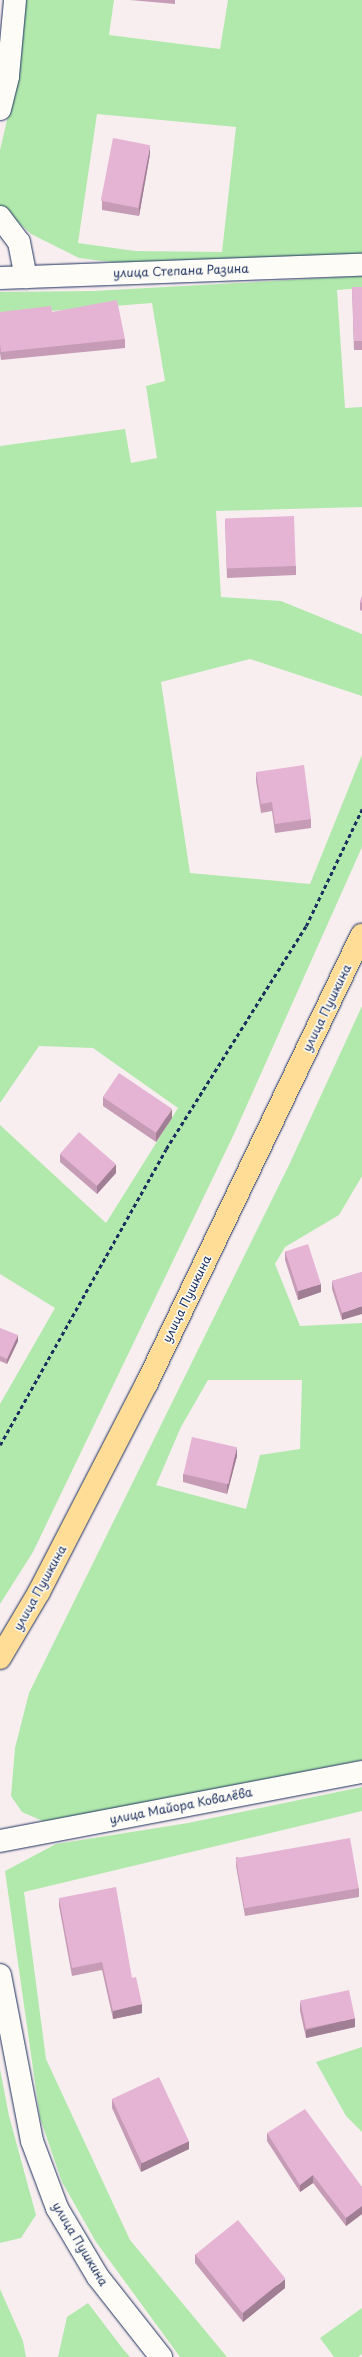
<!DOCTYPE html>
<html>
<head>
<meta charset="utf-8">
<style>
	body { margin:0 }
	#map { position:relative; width:362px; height:2357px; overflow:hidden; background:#f8eef0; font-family:"Playpen Sans",sans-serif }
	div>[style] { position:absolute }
	.green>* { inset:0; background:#b1e9ac }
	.path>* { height:2.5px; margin-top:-1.25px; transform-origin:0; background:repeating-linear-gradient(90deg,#1b2f5e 0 4px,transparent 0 7px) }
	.roads { filter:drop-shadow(0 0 1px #1b2f5e) drop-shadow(0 0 1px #1b2f5e) }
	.minor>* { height:22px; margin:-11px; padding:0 11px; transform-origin:11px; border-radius:11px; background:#fdfcf7 }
	.major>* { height:22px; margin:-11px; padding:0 11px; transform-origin:11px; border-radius:11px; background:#ffdd96 }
	.wall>* { inset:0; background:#c59bb6 }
	.shaded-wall>* { inset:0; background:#a07e94 }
	.building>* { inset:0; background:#e5b4d4; transform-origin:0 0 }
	span { translate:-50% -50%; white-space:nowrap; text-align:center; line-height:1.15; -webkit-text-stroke:3px #fdfcf7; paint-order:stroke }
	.street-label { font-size:12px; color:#1b2f5e }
</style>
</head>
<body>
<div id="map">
	<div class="green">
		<div style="clip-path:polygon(evenodd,25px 0,114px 0,109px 35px,220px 49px,228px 0,362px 0,362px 258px,134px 265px,79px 258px,31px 234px,0 206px,0 150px,19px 69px,25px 0,97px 114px,236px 127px,222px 252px,135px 251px,78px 243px,97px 114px)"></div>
		<div style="clip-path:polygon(362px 276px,362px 288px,337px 290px,345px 408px,362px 407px,362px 507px,216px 511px,221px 597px,281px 601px,362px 634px,362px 696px,250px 659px,161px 682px,190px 873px,310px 884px,362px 755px,362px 847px,234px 1134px,33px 1552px,0 1604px,0 1404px,55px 1308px,0 1274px,0 1125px,106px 1223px,178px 1108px,93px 1048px,39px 1046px,0 1103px,0 446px,125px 429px,131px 463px,157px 458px,146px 386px,165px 381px,152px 303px,0 315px,0 292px,93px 291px)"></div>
		<div style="clip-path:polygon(evenodd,362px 1006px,362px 1176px,339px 1215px,285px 1247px,275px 1264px,300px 1326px,362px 1323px,362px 1760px,45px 1822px,22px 1812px,11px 1796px,15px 1748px,29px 1693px,289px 1165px,362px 1006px,208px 1380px,302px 1380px,300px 1449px,260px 1455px,246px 1509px,156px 1485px,181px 1427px,208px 1380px)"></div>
		<div style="clip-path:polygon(362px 1787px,362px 1811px,24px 1892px,46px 2059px,130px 2240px,227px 2357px,180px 2357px,96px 2242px,62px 2182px,40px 2118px,5px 1871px,56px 1844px,188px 1823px)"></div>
		<div style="clip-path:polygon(362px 2047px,362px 2132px,346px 2116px,316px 2062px)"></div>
		<div style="clip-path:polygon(0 2069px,9px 2116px,36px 2215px,21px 2238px,0 2243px)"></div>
		<div style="clip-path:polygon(0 2289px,23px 2341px,26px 2357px,0 2357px)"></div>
		<div style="clip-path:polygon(88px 2303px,123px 2349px,130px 2357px,58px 2357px,67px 2317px)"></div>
		<div style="clip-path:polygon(362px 2308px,362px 2354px,358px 2357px,334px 2357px,320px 2338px)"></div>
	</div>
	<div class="path">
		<div style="left:0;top:1445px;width:339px;rotate:-60.7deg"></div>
		<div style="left:166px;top:1149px;width:263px;rotate:-57.9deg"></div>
		<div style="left:306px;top:926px;width:130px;rotate:-64.4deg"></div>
	</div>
	<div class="roads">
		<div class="minor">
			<div style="left:0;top:109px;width:34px;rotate:-76deg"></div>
			<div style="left:8px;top:76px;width:76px;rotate:-84.7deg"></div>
			<div style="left:0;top:217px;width:31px;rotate:53deg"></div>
			<div style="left:19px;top:242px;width:36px;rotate:79deg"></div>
			<div style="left:0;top:278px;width:362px;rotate:-2.1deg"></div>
			<div style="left:0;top:1841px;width:369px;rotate:-10.8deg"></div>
			<div style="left:0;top:1975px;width:169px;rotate:79.1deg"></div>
			<div style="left:32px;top:2141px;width:72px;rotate:69.5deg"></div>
			<div style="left:57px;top:2208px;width:80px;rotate:59.3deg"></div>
			<div style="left:98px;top:2277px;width:102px;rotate:51.8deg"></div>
		</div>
		<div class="major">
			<div style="left:0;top:1658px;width:77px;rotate:-59.4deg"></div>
			<div style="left:39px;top:1592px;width:235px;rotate:-62.7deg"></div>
			<div style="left:147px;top:1383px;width:497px;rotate:-64.4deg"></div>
		</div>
	</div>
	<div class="wall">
		<div style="clip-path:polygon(130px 0,175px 0,175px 4px)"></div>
		<div style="clip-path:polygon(150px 154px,139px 216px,102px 210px,102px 201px)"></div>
		<div style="clip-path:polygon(352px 287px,362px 287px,362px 350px,354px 350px)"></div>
		<div style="clip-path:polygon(0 312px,52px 312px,125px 339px,125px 348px,1px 360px,0 353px)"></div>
		<div style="clip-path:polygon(225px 519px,296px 566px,296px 575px,227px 578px)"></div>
		<div style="clip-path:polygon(362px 596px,362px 611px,360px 610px,360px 602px)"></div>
		<div style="clip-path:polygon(256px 772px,311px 819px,311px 828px,275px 833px,272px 811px,261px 813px,256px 781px)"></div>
		<div style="clip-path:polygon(103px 1097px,172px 1118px,156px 1142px,103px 1106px)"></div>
		<div style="clip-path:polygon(60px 1154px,116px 1173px,97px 1194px,60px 1162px)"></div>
		<div style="clip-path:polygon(285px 1251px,321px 1292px,298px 1300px,285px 1260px)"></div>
		<div style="clip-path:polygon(362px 1272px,342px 1320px,332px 1289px,332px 1281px)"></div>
		<div style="clip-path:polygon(0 1328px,18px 1341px,7px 1364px,0 1361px)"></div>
		<div style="clip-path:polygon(237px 1456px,227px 1494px,183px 1482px,183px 1474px)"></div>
		<div style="clip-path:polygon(236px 1857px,359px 1888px,359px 1897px,245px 1916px,236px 1866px)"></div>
		<div style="clip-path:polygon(59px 1898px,132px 1978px,142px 2013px,113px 2019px,102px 1970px,72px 1976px,59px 1906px)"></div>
		<div style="clip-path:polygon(300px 2002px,355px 2027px,306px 2038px,300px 2011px)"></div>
		<div style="clip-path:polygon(112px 2099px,189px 2149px,141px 2172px,112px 2108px)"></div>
		<div style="clip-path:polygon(267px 2133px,362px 2187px,362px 2214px,346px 2226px,313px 2183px,300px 2192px,267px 2141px)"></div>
		<div style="clip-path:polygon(195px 2254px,285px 2288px,243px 2322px,195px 2263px)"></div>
	</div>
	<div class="shaded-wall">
		<div style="clip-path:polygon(150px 145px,150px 154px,139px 216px,139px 208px)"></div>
		<div style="clip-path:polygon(172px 1109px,172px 1118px,156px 1142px,156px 1133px)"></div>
		<div style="clip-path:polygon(116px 1164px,116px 1173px,97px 1194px,97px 1185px)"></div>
		<div style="clip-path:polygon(321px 1284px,321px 1292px,298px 1300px,298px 1291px)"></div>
		<div style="clip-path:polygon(362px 1306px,362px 1314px,342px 1320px,342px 1313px)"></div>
		<div style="clip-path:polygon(18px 1335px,18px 1341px,7px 1364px,7px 1359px)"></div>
		<div style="clip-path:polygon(237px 1447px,237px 1456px,227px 1494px,227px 1485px)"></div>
		<div style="clip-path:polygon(142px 2004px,142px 2013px,113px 2019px,113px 2011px)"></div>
		<div style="clip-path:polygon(355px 2018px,355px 2027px,306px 2038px,306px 2030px)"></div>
		<div style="clip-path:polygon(189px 2141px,189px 2149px,141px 2172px,141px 2163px)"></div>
		<div style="clip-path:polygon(313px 2175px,313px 2183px,300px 2192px,300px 2185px)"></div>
		<div style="clip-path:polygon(362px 2206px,362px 2214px,346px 2226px,346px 2218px)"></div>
		<div style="clip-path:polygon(285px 2279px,285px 2288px,243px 2322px,243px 2313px)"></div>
	</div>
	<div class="building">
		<div style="left:113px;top:138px;width:38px;height:64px;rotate:11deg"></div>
		<div style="clip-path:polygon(352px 287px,362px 287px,362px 341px,354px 341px)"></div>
		<div style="clip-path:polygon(117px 300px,125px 339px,1px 352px,0 344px,0 312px,51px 306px,52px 312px)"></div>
		<div style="left:294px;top:516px;width:50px;height:69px;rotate:88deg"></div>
		<div style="clip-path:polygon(362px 596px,362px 603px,360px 602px)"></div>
		<div style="clip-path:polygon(304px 765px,311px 819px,275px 824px,272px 802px,261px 804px,256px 772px)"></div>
		<div style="left:119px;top:1073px;width:64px;height:29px;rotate:34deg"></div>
		<div style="left:79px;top:1132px;width:49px;height:29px;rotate:41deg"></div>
		<div style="left:308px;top:1244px;width:42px;height:24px;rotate:72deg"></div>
		<div style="clip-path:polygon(362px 1272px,362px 1306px,342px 1313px,332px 1281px)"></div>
		<div style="clip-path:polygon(0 1328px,18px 1335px,7px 1359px,0 1356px)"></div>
		<div style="left:192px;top:1437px;width:46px;height:38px;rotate:13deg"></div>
		<div style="left:350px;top:1838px;width:51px;height:116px;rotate:80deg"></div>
		<div style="clip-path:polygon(116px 1887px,132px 1978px,136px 1977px,142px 2004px,113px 2011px,102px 1962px,72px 1968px,59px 1898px)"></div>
		<div style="left:349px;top:1990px;width:29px;height:50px;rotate:78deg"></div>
		<div style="left:159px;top:2077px;width:71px;height:52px;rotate:65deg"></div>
		<div style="clip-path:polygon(305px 2109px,362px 2187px,362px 2206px,346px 2218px,313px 2175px,300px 2185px,267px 2133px)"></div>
		<div style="left:238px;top:2220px;width:75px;height:55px;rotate:51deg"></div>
	</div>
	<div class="street-label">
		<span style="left:181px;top:271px;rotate:-2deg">улица Степана Разина</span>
		<span style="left:327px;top:1008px;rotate:-64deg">улица Пушкина</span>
		<span style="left:187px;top:1299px;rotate:-64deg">улица Пушкина</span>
		<span style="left:40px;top:1588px;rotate:-61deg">улица Пушкина</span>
		<span style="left:181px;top:1806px;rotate:-11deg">улица Майора Ковалёва</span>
		<span style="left:80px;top:2244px;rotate:59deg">улица Пушкина</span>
	</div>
</div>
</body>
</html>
